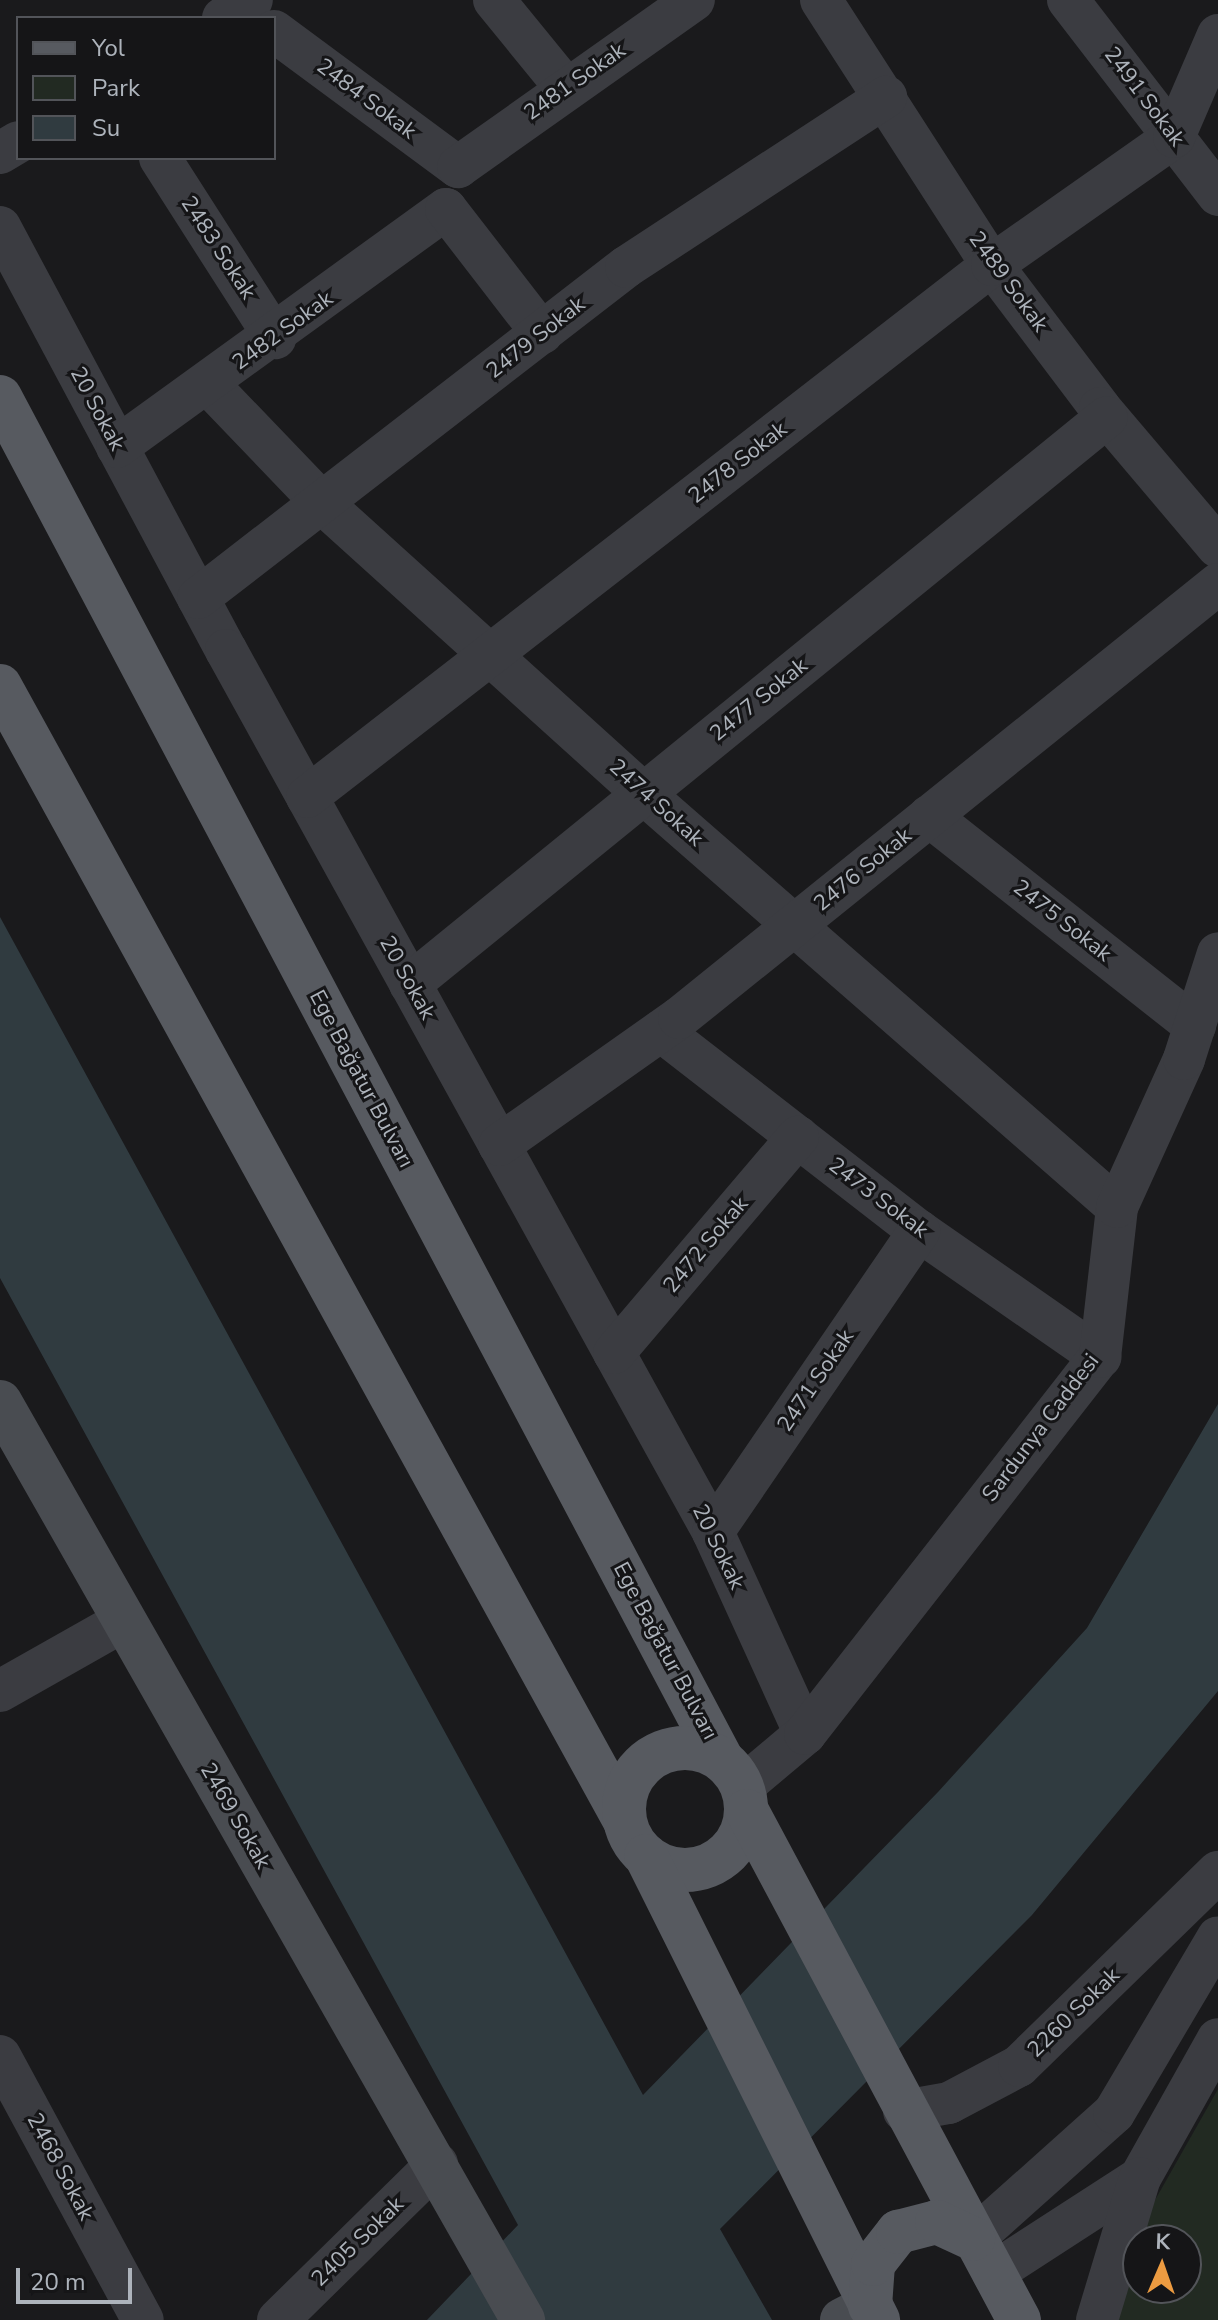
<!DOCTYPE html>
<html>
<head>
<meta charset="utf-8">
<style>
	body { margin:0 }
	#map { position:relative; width:1218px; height:2320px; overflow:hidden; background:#1a1a1c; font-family:"Nunito Sans",sans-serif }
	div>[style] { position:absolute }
	.green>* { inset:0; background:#222a22 }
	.water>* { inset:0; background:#303b40 }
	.street>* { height:42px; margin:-21px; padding:0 21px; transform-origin:21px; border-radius:21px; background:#3b3c41 }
	.secondary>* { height:44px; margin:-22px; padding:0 22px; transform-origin:22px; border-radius:22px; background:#494c51 }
	.primary>* { height:44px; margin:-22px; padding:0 22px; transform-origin:22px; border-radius:22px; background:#575a60 }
	.primary>.ring { margin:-22px; padding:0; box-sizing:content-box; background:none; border:44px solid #575a60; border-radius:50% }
	span { translate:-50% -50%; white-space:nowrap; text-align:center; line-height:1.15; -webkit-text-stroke:6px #151517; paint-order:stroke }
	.street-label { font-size:22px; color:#adb3bb }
	.legend { position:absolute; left:16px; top:16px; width:260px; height:144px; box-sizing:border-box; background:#151517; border:2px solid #525459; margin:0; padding:10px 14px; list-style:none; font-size:24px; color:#adb3bb }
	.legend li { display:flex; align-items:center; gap:16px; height:40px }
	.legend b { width:40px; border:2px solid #525459 }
	.north { position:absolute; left:1122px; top:2224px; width:80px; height:80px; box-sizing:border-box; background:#151517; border:2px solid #525459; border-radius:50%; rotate:2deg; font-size:22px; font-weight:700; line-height:32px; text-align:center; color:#adb3bb }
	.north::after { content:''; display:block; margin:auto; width:28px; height:36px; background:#ec9b41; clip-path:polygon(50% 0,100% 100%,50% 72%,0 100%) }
	.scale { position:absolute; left:16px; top:2268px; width:116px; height:36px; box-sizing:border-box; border:4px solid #adb3bb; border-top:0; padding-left:10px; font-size:24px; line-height:28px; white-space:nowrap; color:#adb3bb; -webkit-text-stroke:6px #151517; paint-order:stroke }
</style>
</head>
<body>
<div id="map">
	<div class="green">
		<div style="clip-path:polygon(evenodd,1218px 2089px,1218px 2320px,1087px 2320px,1218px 2089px,1138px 2240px,1186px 2240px,1186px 2288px,1138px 2288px,1138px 2240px)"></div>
	</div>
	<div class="water">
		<div style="clip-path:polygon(0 917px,643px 2095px,938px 1792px,1087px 1628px,1218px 1404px,1218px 1691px,1032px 1915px,720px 2229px,772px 2320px,427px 2320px,518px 2225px,0 1278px)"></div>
	</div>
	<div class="street">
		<div style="left:494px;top:0;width:112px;rotate:50.8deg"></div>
		<div style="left:821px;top:0;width:315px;rotate:57.2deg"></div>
		<div style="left:992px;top:265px;width:179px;rotate:52.9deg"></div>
		<div style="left:1100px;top:408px;width:182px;rotate:49.7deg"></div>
		<div style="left:1068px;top:0;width:246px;rotate:52.4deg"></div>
		<div style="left:223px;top:18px;width:34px;rotate:-32deg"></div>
		<div style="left:274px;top:31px;width:229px;rotate:36.5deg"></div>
		<div style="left:458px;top:167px;width:289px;rotate:-35.3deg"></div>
		<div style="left:0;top:153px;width:21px;rotate:-31deg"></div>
		<div style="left:160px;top:158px;width:214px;rotate:57.4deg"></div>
		<div style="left:0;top:227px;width:480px;rotate:61.9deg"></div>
		<div style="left:226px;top:650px;width:1008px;rotate:61.09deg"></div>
		<div style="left:713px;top:1532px;width:222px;rotate:65.5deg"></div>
		<div style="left:209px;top:385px;width:165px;rotate:46.2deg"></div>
		<div style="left:323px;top:504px;width:433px;rotate:42.1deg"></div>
		<div style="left:644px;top:794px;width:628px;rotate:41.13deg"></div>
		<div style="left:117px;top:447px;width:406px;rotate:-35.9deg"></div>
		<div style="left:446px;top:209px;width:157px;rotate:52.3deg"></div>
		<div style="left:198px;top:598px;width:541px;rotate:-37.72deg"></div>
		<div style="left:626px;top:267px;width:311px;rotate:-33.2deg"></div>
		<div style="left:307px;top:797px;width:867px;rotate:-37.83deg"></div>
		<div style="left:992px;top:265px;width:223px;rotate:-35.1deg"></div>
		<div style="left:1174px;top:137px;width:111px;rotate:-66.7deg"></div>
		<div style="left:929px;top:816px;width:339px;rotate:38.3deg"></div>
		<div style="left:410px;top:984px;width:898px;rotate:-39.13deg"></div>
		<div style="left:661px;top:1031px;width:326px;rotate:37.8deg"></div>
		<div style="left:919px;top:1231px;width:221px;rotate:34.8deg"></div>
		<div style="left:499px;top:1145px;width:220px;rotate:-35.2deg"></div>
		<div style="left:679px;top:1018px;width:692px;rotate:-38.84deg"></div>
		<div style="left:614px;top:1353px;width:284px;rotate:-49.6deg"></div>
		<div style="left:713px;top:1532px;width:365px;rotate:-55.6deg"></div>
		<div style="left:0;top:1691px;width:140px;rotate:-29.5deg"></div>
		<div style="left:743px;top:1786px;width:81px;rotate:-40deg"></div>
		<div style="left:805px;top:1734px;width:479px;rotate:-52deg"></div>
		<div style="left:1100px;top:1357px;width:151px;rotate:-83.5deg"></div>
		<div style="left:1117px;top:1207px;width:162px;rotate:-65.6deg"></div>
		<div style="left:1184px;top:1059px;width:111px;rotate:-72.2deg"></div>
		<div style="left:0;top:2056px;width:300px;rotate:61.6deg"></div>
		<div style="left:904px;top:2111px;width:46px;rotate:-10.1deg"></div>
		<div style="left:949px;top:2103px;width:79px;rotate:-27.9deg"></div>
		<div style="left:1019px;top:2066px;width:278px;rotate:-44.3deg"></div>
		<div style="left:973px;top:2239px;width:189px;rotate:-41.8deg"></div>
		<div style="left:1114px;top:2113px;width:204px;rotate:-59.4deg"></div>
		<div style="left:993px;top:2273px;width:175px;rotate:-32.9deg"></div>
		<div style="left:1140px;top:2178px;width:159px;rotate:-60.7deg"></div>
		<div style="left:278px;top:2320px;width:223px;rotate:-44.5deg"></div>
		<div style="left:1097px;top:2320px;width:148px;rotate:-73.2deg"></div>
	</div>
	<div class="secondary">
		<div style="left:0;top:1402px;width:1057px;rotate:60.33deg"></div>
		<div style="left:842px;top:2320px;width:31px;rotate:-27deg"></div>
	</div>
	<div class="primary">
		<div style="left:0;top:397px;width:1542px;rotate:62.09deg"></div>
		<div style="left:0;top:686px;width:1293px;rotate:61.16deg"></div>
		<div class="ring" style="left:624px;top:1748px;width:78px;height:78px"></div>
		<div style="left:747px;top:1811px;width:577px;rotate:61.88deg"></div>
		<div style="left:646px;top:1856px;width:519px;rotate:63.43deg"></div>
		<div style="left:870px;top:2306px;width:42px;rotate:-85.9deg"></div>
		<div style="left:873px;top:2264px;width:41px;rotate:-52deg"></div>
		<div style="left:898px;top:2232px;width:40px;rotate:-14.4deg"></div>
		<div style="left:937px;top:2222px;width:40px;rotate:25deg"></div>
	</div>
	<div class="street-label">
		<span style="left:575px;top:82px;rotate:-35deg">2481 Sokak</span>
		<span style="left:1144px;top:97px;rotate:53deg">2491 Sokak</span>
		<span style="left:366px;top:99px;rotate:37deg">2484 Sokak</span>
		<span style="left:218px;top:248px;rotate:57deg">2483 Sokak</span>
		<span style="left:1008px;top:282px;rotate:54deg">2489 Sokak</span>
		<span style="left:283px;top:331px;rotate:-36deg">2482 Sokak</span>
		<span style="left:536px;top:338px;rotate:-38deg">2479 Sokak</span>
		<span style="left:97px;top:409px;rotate:62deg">20 Sokak</span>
		<span style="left:738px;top:463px;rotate:-38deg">2478 Sokak</span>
		<span style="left:759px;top:700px;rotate:-39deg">2477 Sokak</span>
		<span style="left:656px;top:803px;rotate:42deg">2474 Sokak</span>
		<span style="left:863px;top:870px;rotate:-39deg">2476 Sokak</span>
		<span style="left:1062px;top:921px;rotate:38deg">2475 Sokak</span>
		<span style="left:407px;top:978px;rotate:61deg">20 Sokak</span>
		<span style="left:361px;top:1079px;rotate:62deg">Ege Bağatur Bulvarı</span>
		<span style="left:878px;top:1198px;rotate:37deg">2473 Sokak</span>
		<span style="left:706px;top:1245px;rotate:-50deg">2472 Sokak</span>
		<span style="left:816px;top:1381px;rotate:-56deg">2471 Sokak</span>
		<span style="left:1041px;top:1428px;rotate:-53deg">Sardunya Caddesi</span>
		<span style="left:718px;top:1547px;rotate:64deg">20 Sokak</span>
		<span style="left:665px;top:1651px;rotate:62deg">Ege Bağatur Bulvarı</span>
		<span style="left:235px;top:1816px;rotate:60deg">2469 Sokak</span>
		<span style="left:1074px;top:2013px;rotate:-44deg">2260 Sokak</span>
		<span style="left:60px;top:2167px;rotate:62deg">2468 Sokak</span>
		<span style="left:358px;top:2242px;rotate:-44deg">2405 Sokak</span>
	</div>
	<ul class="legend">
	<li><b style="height:10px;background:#575a60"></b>Yol</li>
	<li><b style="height:22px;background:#222a22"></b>Park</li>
	<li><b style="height:22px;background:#303b40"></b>Su</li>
	</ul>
	<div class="north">K</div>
	<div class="scale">20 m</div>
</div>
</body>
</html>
